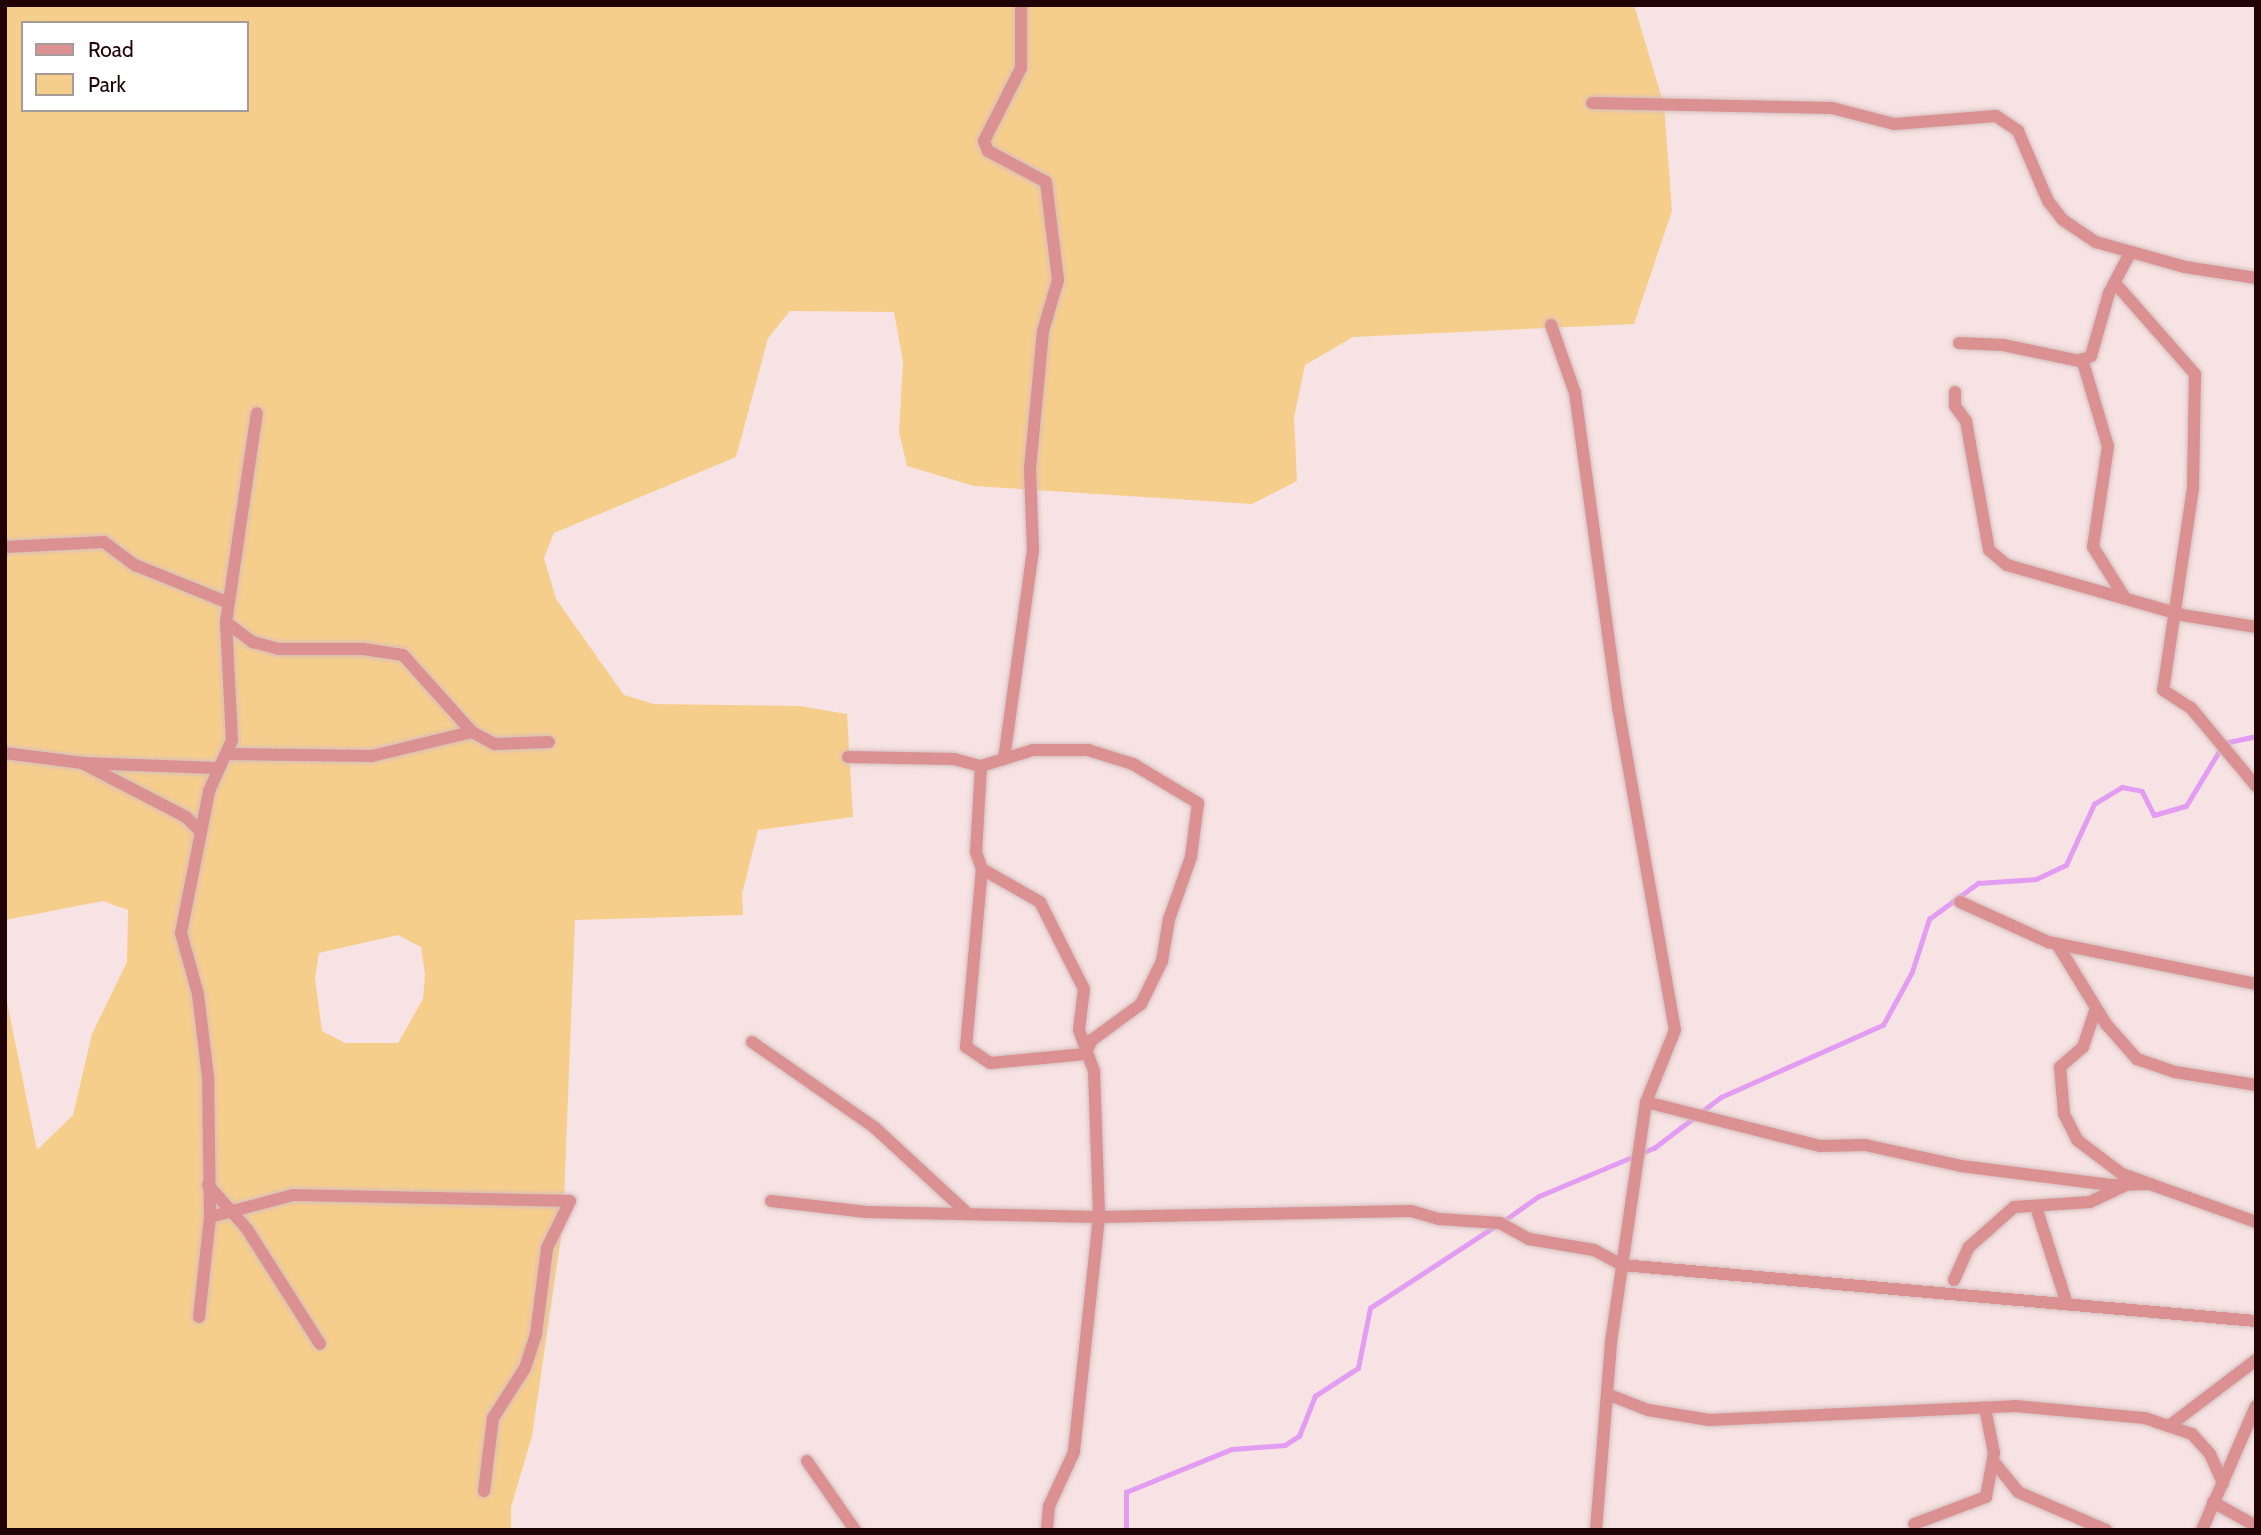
<!DOCTYPE html>
<html>
<head>
<meta charset="utf-8">
<style>
	body { margin:0 }
	#map { position:relative; width:2261px; height:1535px; overflow:hidden; background:#f7e3e3; font-family:Cabin,sans-serif }
	div>[style] { position:absolute }
	.green>* { inset:0; background:#f6ce8c }
	.stream>* { height:4.5px; margin:-2.25px; padding:0 2.25px; transform-origin:2.25px; border-radius:2.25px; background:#e29cf2 }
	.roads { filter:drop-shadow(0 0 2px #d5bfbf) drop-shadow(0 0 2px #d5bfbf) }
	.street>* { height:12px; margin:-6px; padding:0 6px; transform-origin:6px; border-radius:6px; background:#db9191 }
	span { translate:-50% -50%; white-space:nowrap; text-align:center; line-height:1.15; -webkit-text-stroke:7px #fff; paint-order:stroke }
	.frame { position:absolute; inset:0; border:7px solid #200305; pointer-events:none }
	.legend { position:absolute; left:21px; top:21px; width:228px; height:91px; box-sizing:border-box; background:#fff; border:2px solid #a69a9b; margin:0; padding:9px 12px; list-style:none; font-size:21px; color:#200305 }
	.legend li { display:flex; align-items:center; gap:14px; height:35px }
	.legend b { width:35px; border:2px solid #a69a9b }
</style>
</head>
<body>
<div id="map">
	<div class="green">
		<div style="clip-path:polygon(evenodd,5px 5px,1634px 5px,1664px 105px,1672px 211px,1634px 324px,1353px 337px,1305px 365px,1294px 417px,1297px 481px,1252px 504px,974px 486px,907px 466px,899px 432px,903px 362px,894px 312px,790px 311px,768px 338px,736px 457px,554px 533px,544px 558px,556px 599px,624px 695px,654px 704px,799px 706px,847px 714px,853px 817px,758px 830px,742px 894px,743px 915px,575px 920px,563px 1223px,532px 1436px,511px 1507px,511px 1530px,5px 1530px,5px 992px,37px 1150px,73px 1115px,92px 1034px,127px 962px,128px 910px,103px 901px,5px 920px,5px 5px,23px 23px,247px 23px,247px 110px,23px 110px,23px 23px,5px 5px,398px 935px,421px 947px,425px 974px,423px 999px,398px 1043px,345px 1043px,322px 1031px,315px 978px,319px 953px,398px 935px)"></div>
	</div>
	<div class="stream">
		<div style="left:1502px;top:1222px;width:45px;rotate:-35.1deg"></div>
		<div style="left:1539px;top:1196px;width:125px;rotate:-22.7deg"></div>
		<div style="left:1654px;top:1148px;width:84px;rotate:-37.3deg"></div>
		<div style="left:1721px;top:1097px;width:177px;rotate:-24deg"></div>
		<div style="left:1883px;top:1025px;width:60px;rotate:-61.3deg"></div>
		<div style="left:1912px;top:972px;width:56px;rotate:-72.2deg"></div>
		<div style="left:1929px;top:919px;width:61px;rotate:-36.3deg"></div>
		<div style="left:1978px;top:883px;width:58px;rotate:-3.9deg"></div>
		<div style="left:2036px;top:879px;width:33px;rotate:-25deg"></div>
		<div style="left:2066px;top:865px;width:67px;rotate:-65.3deg"></div>
		<div style="left:2094px;top:804px;width:33px;rotate:-31deg"></div>
		<div style="left:2122px;top:787px;width:20px;rotate:11deg"></div>
		<div style="left:2142px;top:791px;width:27px;rotate:63deg"></div>
		<div style="left:2154px;top:815px;width:33px;rotate:-16deg"></div>
		<div style="left:2186px;top:806px;width:74px;rotate:-58.9deg"></div>
		<div style="left:2224px;top:743px;width:33px;rotate:-12deg"></div>
		<div style="left:1126px;top:1530px;width:38px;rotate:-90deg"></div>
		<div style="left:1126px;top:1492px;width:114px;rotate:-22.1deg"></div>
		<div style="left:1232px;top:1449px;width:53px;rotate:-4.3deg"></div>
		<div style="left:1285px;top:1445px;width:17px;rotate:-33deg"></div>
		<div style="left:1299px;top:1436px;width:43px;rotate:-68.2deg"></div>
		<div style="left:1315px;top:1396px;width:51px;rotate:-33.1deg"></div>
		<div style="left:1358px;top:1368px;width:61px;rotate:-78.7deg"></div>
		<div style="left:1370px;top:1308px;width:148px;rotate:-33.2deg"></div>
	</div>
	<div class="roads">
		<div class="street">
			<div style="left:1592px;top:103px;width:240px;rotate:1.2deg"></div>
			<div style="left:1832px;top:108px;width:64px;rotate:14.5deg"></div>
			<div style="left:1894px;top:124px;width:102px;rotate:-4.5deg"></div>
			<div style="left:1996px;top:116px;width:27px;rotate:34deg"></div>
			<div style="left:2018px;top:131px;width:76px;rotate:66.8deg"></div>
			<div style="left:2048px;top:201px;width:24px;rotate:52deg"></div>
			<div style="left:2063px;top:220px;width:40px;rotate:34deg"></div>
			<div style="left:2096px;top:242px;width:92px;rotate:15.7deg"></div>
			<div style="left:2185px;top:267px;width:72px;rotate:8.8deg"></div>
			<div style="left:2115px;top:283px;width:121px;rotate:48.7deg"></div>
			<div style="left:2195px;top:374px;width:114px;rotate:91deg"></div>
			<div style="left:2193px;top:488px;width:204px;rotate:98.4deg"></div>
			<div style="left:2163px;top:690px;width:33px;rotate:33deg"></div>
			<div style="left:2191px;top:708px;width:102px;rotate:50.2deg"></div>
			<div style="left:1551px;top:325px;width:72px;rotate:70.6deg"></div>
			<div style="left:1575px;top:393px;width:317px;rotate:82.2deg"></div>
			<div style="left:1618px;top:707px;width:328px;rotate:80deg"></div>
			<div style="left:1675px;top:1030px;width:78px;rotate:111.9deg"></div>
			<div style="left:1646px;top:1102px;width:244px;rotate:98.3deg"></div>
			<div style="left:1611px;top:1343px;width:188px;rotate:94.6deg"></div>
			<div style="left:1959px;top:343px;width:44px;rotate:2.6deg"></div>
			<div style="left:2003px;top:345px;width:79px;rotate:11.7deg"></div>
			<div style="left:2080px;top:361px;width:12px;rotate:-24deg"></div>
			<div style="left:2091px;top:356px;width:66px;rotate:-74.1deg"></div>
			<div style="left:2109px;top:293px;width:45px;rotate:-62.3deg"></div>
			<div style="left:2082px;top:359px;width:91px;rotate:73.4deg"></div>
			<div style="left:2108px;top:446px;width:102px;rotate:98.4deg"></div>
			<div style="left:2093px;top:547px;width:60px;rotate:57.9deg"></div>
			<div style="left:1955px;top:392px;width:14px;rotate:90deg"></div>
			<div style="left:1955px;top:406px;width:19px;rotate:54deg"></div>
			<div style="left:1966px;top:421px;width:131px;rotate:79.9deg"></div>
			<div style="left:1989px;top:550px;width:23px;rotate:40deg"></div>
			<div style="left:2007px;top:565px;width:182px;rotate:15.9deg"></div>
			<div style="left:2182px;top:615px;width:75px;rotate:9.2deg"></div>
			<div style="left:5px;top:547px;width:99px;rotate:-2.9deg"></div>
			<div style="left:104px;top:542px;width:39px;rotate:37deg"></div>
			<div style="left:135px;top:565px;width:101px;rotate:22deg"></div>
			<div style="left:226px;top:622px;width:34px;rotate:37deg"></div>
			<div style="left:253px;top:642px;width:27px;rotate:15deg"></div>
			<div style="left:279px;top:649px;width:84px"></div>
			<div style="left:363px;top:649px;width:40px;rotate:8.5deg"></div>
			<div style="left:403px;top:655px;width:103px;rotate:48.1deg"></div>
			<div style="left:472px;top:732px;width:26px;rotate:28deg"></div>
			<div style="left:495px;top:744px;width:54px;rotate:-2.1deg"></div>
			<div style="left:5px;top:753px;width:78px;rotate:7.4deg"></div>
			<div style="left:82px;top:763px;width:117px;rotate:27.4deg"></div>
			<div style="left:186px;top:817px;width:21px;rotate:45deg"></div>
			<div style="left:228px;top:754px;width:144px;rotate:0.8deg"></div>
			<div style="left:372px;top:756px;width:103px;rotate:-13.5deg"></div>
			<div style="left:848px;top:757px;width:106px;rotate:1.1deg"></div>
			<div style="left:954px;top:759px;width:28px;rotate:15deg"></div>
			<div style="left:981px;top:766px;width:86px;rotate:93.3deg"></div>
			<div style="left:976px;top:852px;width:18px;rotate:71deg"></div>
			<div style="left:982px;top:869px;width:67px;rotate:29.6deg"></div>
			<div style="left:1040px;top:902px;width:97px;rotate:63.2deg"></div>
			<div style="left:1084px;top:989px;width:41px;rotate:97deg"></div>
			<div style="left:1079px;top:1030px;width:44px;rotate:69.9deg"></div>
			<div style="left:1094px;top:1071px;width:146px;rotate:88deg"></div>
			<div style="left:1099px;top:1217px;width:236px;rotate:96.1deg"></div>
			<div style="left:1074px;top:1452px;width:60px;rotate:114.8deg"></div>
			<div style="left:1049px;top:1506px;width:24px;rotate:95deg"></div>
			<div style="left:1004px;top:759px;width:210px;rotate:-82.1deg"></div>
			<div style="left:1033px;top:551px;width:82px;rotate:-92.1deg"></div>
			<div style="left:1030px;top:469px;width:139px;rotate:-84.6deg"></div>
			<div style="left:1043px;top:331px;width:53px;rotate:-73.6deg"></div>
			<div style="left:1058px;top:280px;width:99px;rotate:-97deg"></div>
			<div style="left:1046px;top:182px;width:66px;rotate:-151.9deg"></div>
			<div style="left:988px;top:151px;width:11px;rotate:-112deg"></div>
			<div style="left:984px;top:141px;width:82px;rotate:-63.1deg"></div>
			<div style="left:1021px;top:68px;width:63px;rotate:-90deg"></div>
			<div style="left:83px;top:763px;width:133px;rotate:2.2deg"></div>
			<div style="left:981px;top:766px;width:54px;rotate:-17.1deg"></div>
			<div style="left:1033px;top:750px;width:55px"></div>
			<div style="left:1088px;top:750px;width:47px;rotate:17.3deg"></div>
			<div style="left:1133px;top:764px;width:76px;rotate:31deg"></div>
			<div style="left:1198px;top:803px;width:54px;rotate:97.4deg"></div>
			<div style="left:1191px;top:857px;width:66px;rotate:109.5deg"></div>
			<div style="left:1169px;top:919px;width:43px;rotate:99.5deg"></div>
			<div style="left:1162px;top:961px;width:48px;rotate:116deg"></div>
			<div style="left:1141px;top:1004px;width:61px;rotate:143.7deg"></div>
			<div style="left:1092px;top:1040px;width:16px;rotate:117deg"></div>
			<div style="left:1085px;top:1054px;width:95px;rotate:174.6deg"></div>
			<div style="left:990px;top:1063px;width:29px;rotate:-146deg"></div>
			<div style="left:966px;top:1047px;width:179px;rotate:-84.9deg"></div>
			<div style="left:1960px;top:902px;width:97px;rotate:24.4deg"></div>
			<div style="left:2048px;top:942px;width:212px;rotate:11.4deg"></div>
			<div style="left:2057px;top:944px;width:94px;rotate:58.5deg"></div>
			<div style="left:2106px;top:1024px;width:47px;rotate:48.5deg"></div>
			<div style="left:2137px;top:1059px;width:40px;rotate:18.9deg"></div>
			<div style="left:2175px;top:1072px;width:82px;rotate:9.1deg"></div>
			<div style="left:2096px;top:1008px;width:41px;rotate:108.4deg"></div>
			<div style="left:2083px;top:1047px;width:30px;rotate:139deg"></div>
			<div style="left:2060px;top:1067px;width:47px;rotate:85.1deg"></div>
			<div style="left:2064px;top:1114px;width:29px;rotate:63deg"></div>
			<div style="left:2077px;top:1140px;width:56px;rotate:37.1deg"></div>
			<div style="left:2122px;top:1174px;width:142px;rotate:19.7deg"></div>
			<div style="left:752px;top:1042px;width:149px;rotate:34.9deg"></div>
			<div style="left:874px;top:1127px;width:124px;rotate:42.7deg"></div>
			<div style="left:1646px;top:1102px;width:179px;rotate:14.2deg"></div>
			<div style="left:1820px;top:1146px;width:45px;rotate:-1.3deg"></div>
			<div style="left:1865px;top:1145px;width:98px;rotate:12.3deg"></div>
			<div style="left:1961px;top:1166px;width:151px;rotate:7.2deg"></div>
			<div style="left:2111px;top:1185px;width:40px;rotate:-1.4deg"></div>
			<div style="left:208px;top:1185px;width:59px;rotate:48.4deg"></div>
			<div style="left:247px;top:1229px;width:136px;rotate:57.6deg"></div>
			<div style="left:771px;top:1201px;width:96px;rotate:6.6deg"></div>
			<div style="left:866px;top:1212px;width:233px;rotate:1.2deg"></div>
			<div style="left:1099px;top:1217px;width:312px;rotate:-1.1deg"></div>
			<div style="left:1411px;top:1211px;width:29px;rotate:16deg"></div>
			<div style="left:1439px;top:1219px;width:61px;rotate:3.8deg"></div>
			<div style="left:1500px;top:1223px;width:33px;rotate:29deg"></div>
			<div style="left:1529px;top:1239px;width:66px;rotate:9.6deg"></div>
			<div style="left:1594px;top:1250px;width:32px;rotate:28deg"></div>
			<div style="left:1622px;top:1265px;width:636px;rotate:5.05deg"></div>
			<div style="left:2036px;top:1207px;width:102px;rotate:72.3deg"></div>
			<div style="left:210px;top:1217px;width:86px;rotate:-14.8deg"></div>
			<div style="left:293px;top:1195px;width:277px;rotate:1.2deg"></div>
			<div style="left:1954px;top:1280px;width:36px;rotate:-66deg"></div>
			<div style="left:1969px;top:1247px;width:60px;rotate:-41.6deg"></div>
			<div style="left:2014px;top:1207px;width:76px;rotate:-3.8deg"></div>
			<div style="left:2090px;top:1202px;width:42px;rotate:-25.3deg"></div>
			<div style="left:199px;top:1317px;width:101px;rotate:-83.7deg"></div>
			<div style="left:210px;top:1217px;width:140px;rotate:-90.8deg"></div>
			<div style="left:208px;top:1077px;width:84px;rotate:-96.9deg"></div>
			<div style="left:198px;top:994px;width:63px;rotate:-105.6deg"></div>
			<div style="left:181px;top:933px;width:145px;rotate:-78.8deg"></div>
			<div style="left:209px;top:791px;width:56px;rotate:-65.7deg"></div>
			<div style="left:232px;top:740px;width:118px;rotate:-92.9deg"></div>
			<div style="left:226px;top:622px;width:211px;rotate:-81.6deg"></div>
			<div style="left:1607px;top:1394px;width:44px;rotate:21.3deg"></div>
			<div style="left:1648px;top:1410px;width:62px;rotate:9.3deg"></div>
			<div style="left:1709px;top:1420px;width:306px;rotate:-2.6deg"></div>
			<div style="left:2015px;top:1406px;width:131px;rotate:5.3deg"></div>
			<div style="left:2145px;top:1418px;width:50px;rotate:18.8deg"></div>
			<div style="left:2192px;top:1434px;width:27px;rotate:48deg"></div>
			<div style="left:2210px;top:1454px;width:32px;rotate:66deg"></div>
			<div style="left:2169px;top:1426px;width:109px;rotate:-37.2deg"></div>
			<div style="left:807px;top:1461px;width:84px;rotate:55.2deg"></div>
			<div style="left:1994px;top:1462px;width:38px;rotate:51deg"></div>
			<div style="left:2018px;top:1492px;width:96px;rotate:23.4deg"></div>
			<div style="left:484px;top:1491px;width:74px;rotate:-83deg"></div>
			<div style="left:493px;top:1418px;width:59px;rotate:-57.4deg"></div>
			<div style="left:525px;top:1368px;width:36px;rotate:-72deg"></div>
			<div style="left:536px;top:1334px;width:87px;rotate:-82.7deg"></div>
			<div style="left:547px;top:1248px;width:52px;rotate:-63.9deg"></div>
			<div style="left:2213px;top:1502px;width:49px;rotate:29.2deg"></div>
			<div style="left:1914px;top:1524px;width:77px;rotate:-20.6deg"></div>
			<div style="left:1986px;top:1497px;width:45px;rotate:-79.7deg"></div>
			<div style="left:1994px;top:1453px;width:46px;rotate:-101.3deg"></div>
			<div style="left:2202px;top:1530px;width:135px;rotate:-66.5deg"></div>
		</div>
	</div>
	<div class="frame"></div>
	<ul class="legend">
	<li><b style="height:9px;background:#db9191"></b>Road</li>
	<li><b style="height:19px;background:#f6ce8c"></b>Park</li>
	</ul>
</div>
</body>
</html>
